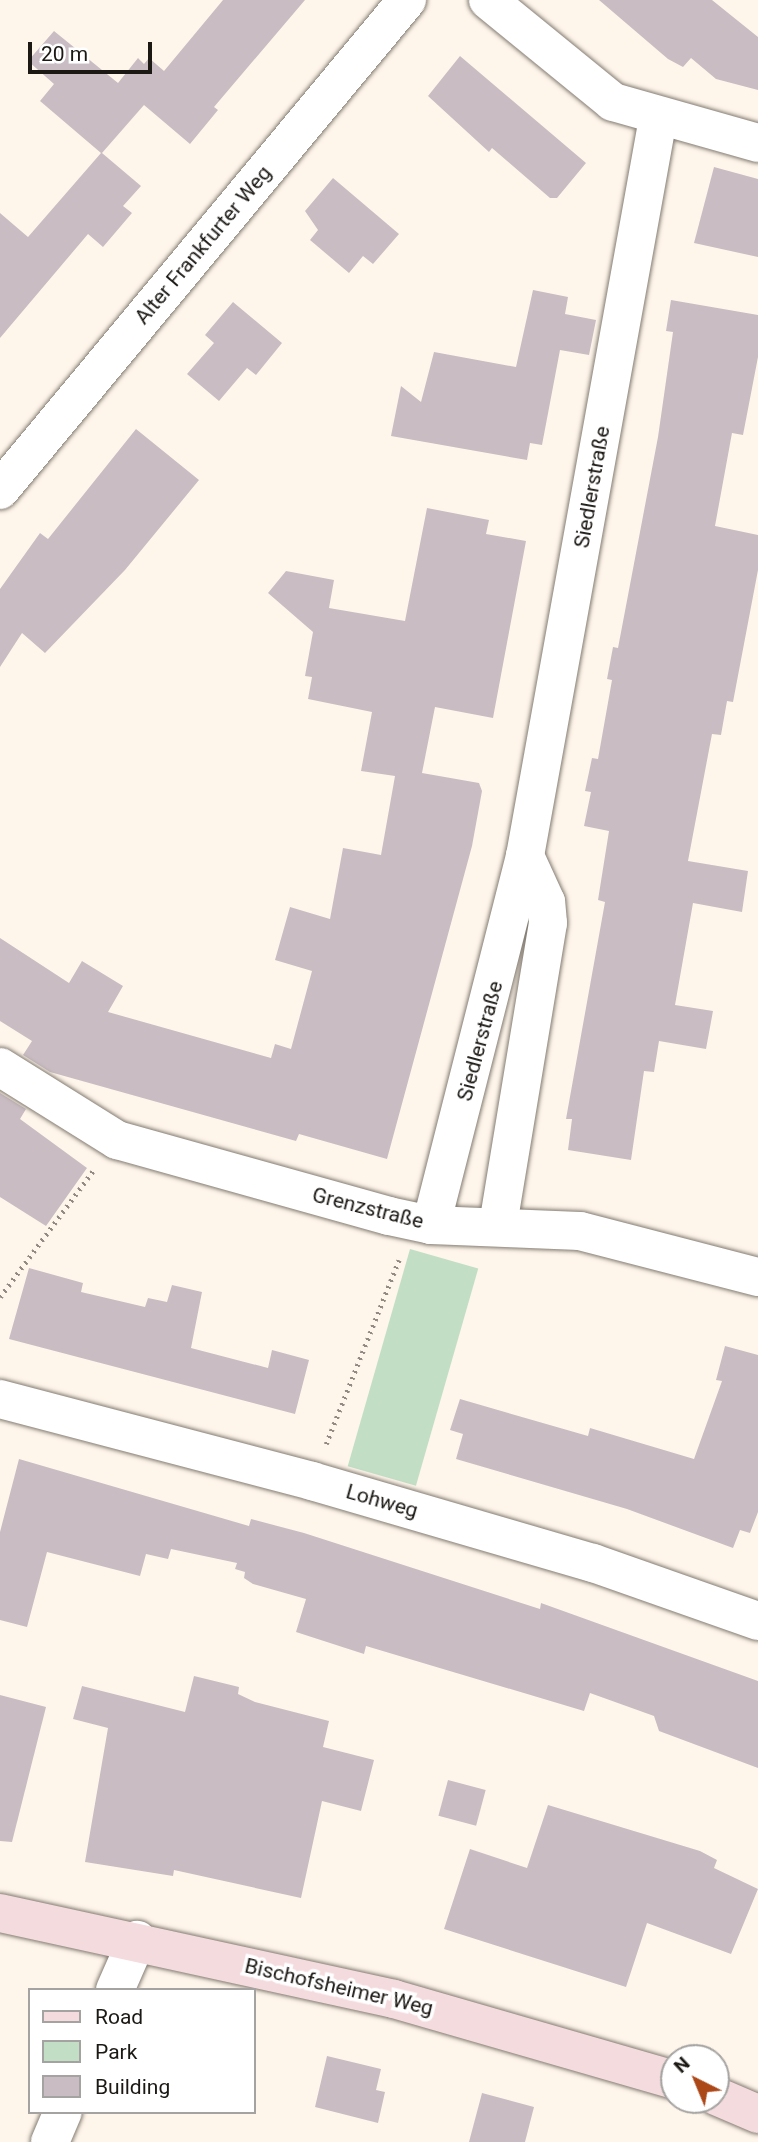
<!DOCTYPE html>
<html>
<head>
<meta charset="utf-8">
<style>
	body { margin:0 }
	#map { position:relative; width:758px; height:2142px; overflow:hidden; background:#fff6eb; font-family:Roboto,sans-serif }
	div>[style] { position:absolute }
	.green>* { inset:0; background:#c2dfc6; transform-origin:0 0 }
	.building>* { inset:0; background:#c9bdc3; transform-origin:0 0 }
	.path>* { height:4.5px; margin-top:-2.25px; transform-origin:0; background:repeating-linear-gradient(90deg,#928b84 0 2px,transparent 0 7px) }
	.roads { filter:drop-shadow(0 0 2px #837b72) drop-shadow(0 0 2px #837b72) }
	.street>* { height:38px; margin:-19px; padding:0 19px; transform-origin:19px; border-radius:19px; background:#fff }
	.secondary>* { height:38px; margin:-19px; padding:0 19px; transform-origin:19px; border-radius:19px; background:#f4dbde }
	span { translate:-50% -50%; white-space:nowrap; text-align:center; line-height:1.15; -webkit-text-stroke:7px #fff; paint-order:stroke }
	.street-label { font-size:21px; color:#1c1915 }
	.legend { position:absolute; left:28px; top:1988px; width:228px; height:126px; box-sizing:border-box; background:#fff; border:2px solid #a4a3a1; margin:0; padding:9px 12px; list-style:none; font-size:21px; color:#1c1915 }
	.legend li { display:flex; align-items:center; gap:14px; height:35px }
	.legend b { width:35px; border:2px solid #a4a3a1 }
	.north { position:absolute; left:660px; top:2044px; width:70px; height:70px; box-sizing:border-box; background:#fff; border:2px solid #a4a3a1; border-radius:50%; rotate:317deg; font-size:19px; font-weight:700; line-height:28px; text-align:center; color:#1c1915 }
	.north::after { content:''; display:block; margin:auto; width:24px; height:32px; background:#ac4718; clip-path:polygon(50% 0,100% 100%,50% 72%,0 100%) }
	.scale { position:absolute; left:28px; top:42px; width:124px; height:32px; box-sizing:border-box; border:4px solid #1c1915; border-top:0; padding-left:9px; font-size:21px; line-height:24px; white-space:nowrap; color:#1c1915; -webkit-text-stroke:5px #fff; paint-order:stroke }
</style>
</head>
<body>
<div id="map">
	<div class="green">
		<div style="left:410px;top:1249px;width:71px;height:226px;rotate:16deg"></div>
	</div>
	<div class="building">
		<div style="clip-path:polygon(223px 0,305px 0,214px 107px,218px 110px,190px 144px,144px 105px,102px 153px,141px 186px,123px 206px,132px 213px,103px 247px,88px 234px,0 338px,0 213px,28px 237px,101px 153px,40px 101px,54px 84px,28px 61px,54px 31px,118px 83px,138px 58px,144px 64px,149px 58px,164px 71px)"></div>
		<div style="clip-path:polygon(599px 0,712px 0,758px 37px,758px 90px,716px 79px,691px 58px,683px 67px,668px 59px)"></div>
		<div style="clip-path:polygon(460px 56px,586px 163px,557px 198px,550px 198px,492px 148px,489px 152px,428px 96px)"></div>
		<div style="clip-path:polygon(714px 167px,758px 179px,758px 257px,694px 243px)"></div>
		<div style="clip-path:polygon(333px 178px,399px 234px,373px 264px,363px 256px,349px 273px,310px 240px,318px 230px,305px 211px)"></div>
		<div style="clip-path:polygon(533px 290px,568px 297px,565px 314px,596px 320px,589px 355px,560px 350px,542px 445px,530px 443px,527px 460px,391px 436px,401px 386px,421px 402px,434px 352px,516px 367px)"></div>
		<div style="clip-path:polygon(671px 300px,758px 315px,758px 357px,743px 435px,732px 433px,715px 526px,758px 535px,758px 570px,733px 702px,727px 701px,721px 735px,712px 734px,688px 861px,748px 871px,742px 912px,693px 903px,675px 1005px,713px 1011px,706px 1049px,659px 1041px,654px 1072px,644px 1071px,631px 1160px,568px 1150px,572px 1119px,566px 1119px,605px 902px,598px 900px,609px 831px,584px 826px,591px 792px,585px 791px,592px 758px,598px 759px,612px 680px,607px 679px,613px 647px,618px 648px,658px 437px,673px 332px,666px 331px)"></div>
		<div style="clip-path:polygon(233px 302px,282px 343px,256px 375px,247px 368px,219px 401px,187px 374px,214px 343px,205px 335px)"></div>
		<div style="clip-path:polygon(136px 429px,199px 480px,125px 570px,45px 653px,22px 633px,0 667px,0 589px,40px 533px,48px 539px)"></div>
		<div style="clip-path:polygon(427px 508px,489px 520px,486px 534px,526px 541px,493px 718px,435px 707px,422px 773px,479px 783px,482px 791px,472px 846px,387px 1159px,299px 1134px,296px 1141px,50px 1072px,23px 1055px,32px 1041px,0 1021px,0 938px,69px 983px,82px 961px,123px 986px,108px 1012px,271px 1058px,275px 1044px,291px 1049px,312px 971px,275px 960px,290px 907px,330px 919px,343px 848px,381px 855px,395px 776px,361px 771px,372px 712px,308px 699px,312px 677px,305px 676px,313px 632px,268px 593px,286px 571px,334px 580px,329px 608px,405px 621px)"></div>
		<div style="clip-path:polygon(0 1093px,26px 1109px,20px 1119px,87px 1168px,46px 1226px,0 1197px)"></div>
		<div style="clip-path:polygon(29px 1268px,83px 1283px,81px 1292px,145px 1307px,148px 1298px,167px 1302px,172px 1285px,202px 1292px,191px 1348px,268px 1368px,272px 1350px,309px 1360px,295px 1414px,9px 1339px)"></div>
		<div style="clip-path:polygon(725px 1346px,758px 1355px,758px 1512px,750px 1533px,740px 1530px,733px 1548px,627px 1509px,456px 1459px,463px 1434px,450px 1430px,460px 1399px,588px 1436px,590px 1428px,694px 1459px,722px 1381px,716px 1380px)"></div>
		<div style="clip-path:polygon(19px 1459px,249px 1526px,251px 1519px,304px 1533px,540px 1609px,541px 1603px,758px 1681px,758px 1768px,659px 1731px,654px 1716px,590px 1693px,584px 1711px,366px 1646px,364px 1654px,296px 1632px,306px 1599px,253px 1584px,244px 1578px,245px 1572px,235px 1569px,237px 1563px,171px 1549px,168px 1559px,146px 1554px,140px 1576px,47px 1552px,27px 1627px,0 1620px,0 1532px)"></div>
		<div style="clip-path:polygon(194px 1676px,239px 1687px,238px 1694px,255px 1702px,329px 1721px,323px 1747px,374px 1760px,361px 1811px,322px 1801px,301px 1898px,174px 1870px,173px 1876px,85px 1862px,108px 1728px,73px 1719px,82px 1686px,185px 1712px)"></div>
		<div style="clip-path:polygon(0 1695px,46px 1707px,12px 1842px,0 1841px)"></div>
		<div style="left:448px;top:1780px;width:39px;height:37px;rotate:15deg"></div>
		<div style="clip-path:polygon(548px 1805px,700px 1851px,717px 1860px,714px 1868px,758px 1889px,731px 1954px,647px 1923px,626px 1987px,444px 1929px,470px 1849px,527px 1868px)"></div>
		<div style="clip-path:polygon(327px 2056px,381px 2069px,376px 2090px,385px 2092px,378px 2123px,315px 2107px)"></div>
		<div style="clip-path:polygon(482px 2093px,534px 2107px,525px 2142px,469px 2142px)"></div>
	</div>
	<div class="path">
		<div style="left:0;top:1297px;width:157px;rotate:-53.6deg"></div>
		<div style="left:326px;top:1444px;width:198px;rotate:-68.4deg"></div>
	</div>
	<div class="roads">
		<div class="street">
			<div style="left:488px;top:0;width:161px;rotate:39.2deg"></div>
			<div style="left:613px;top:102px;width:151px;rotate:15.8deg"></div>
			<div style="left:0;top:490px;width:637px;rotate:-50.29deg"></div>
			<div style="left:0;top:1067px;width:138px;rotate:32deg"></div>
			<div style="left:117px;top:1140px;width:282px;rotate:15.6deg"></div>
			<div style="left:389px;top:1216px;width:43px;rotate:12.1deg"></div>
			<div style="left:431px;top:1225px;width:149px;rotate:2.3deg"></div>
			<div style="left:580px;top:1231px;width:184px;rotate:14.5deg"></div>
			<div style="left:431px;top:1225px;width:381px;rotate:-75.7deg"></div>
			<div style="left:525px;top:856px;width:750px;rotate:-79.78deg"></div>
			<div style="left:498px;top:1225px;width:306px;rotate:-80.6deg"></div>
			<div style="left:548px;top:923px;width:21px;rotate:-95deg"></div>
			<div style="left:546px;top:902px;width:51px;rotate:-114.5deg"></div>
			<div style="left:0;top:1399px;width:323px;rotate:14.7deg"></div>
			<div style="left:312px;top:1481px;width:293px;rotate:16.3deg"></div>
			<div style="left:593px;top:1563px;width:175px;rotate:19.4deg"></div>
			<div style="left:115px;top:1990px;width:55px;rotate:-66.3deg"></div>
			<div style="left:50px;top:2142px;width:33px;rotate:-67deg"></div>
		</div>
		<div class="secondary">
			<div style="left:0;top:1913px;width:403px;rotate:12.3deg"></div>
			<div style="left:394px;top:1999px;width:291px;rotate:16.1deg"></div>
			<div style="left:716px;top:2096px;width:46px;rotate:23.2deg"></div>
		</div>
	</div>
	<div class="street-label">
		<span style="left:203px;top:245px;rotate:-50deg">Alter Frankfurter Weg</span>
		<span style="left:592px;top:487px;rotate:-80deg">Siedlerstraße</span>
		<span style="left:480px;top:1041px;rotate:-75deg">Siedlerstraße</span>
		<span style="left:368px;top:1208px;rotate:14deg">Grenzstraße</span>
		<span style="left:382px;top:1501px;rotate:16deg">Lohweg</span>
		<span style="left:339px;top:1987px;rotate:13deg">Bischofsheimer Weg</span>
	</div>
	<ul class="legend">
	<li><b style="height:9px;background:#f4dbde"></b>Road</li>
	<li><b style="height:19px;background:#c2dfc6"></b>Park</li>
	<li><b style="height:19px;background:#c9bdc3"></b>Building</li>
	</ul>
	<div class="north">N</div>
	<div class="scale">20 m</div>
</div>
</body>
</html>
